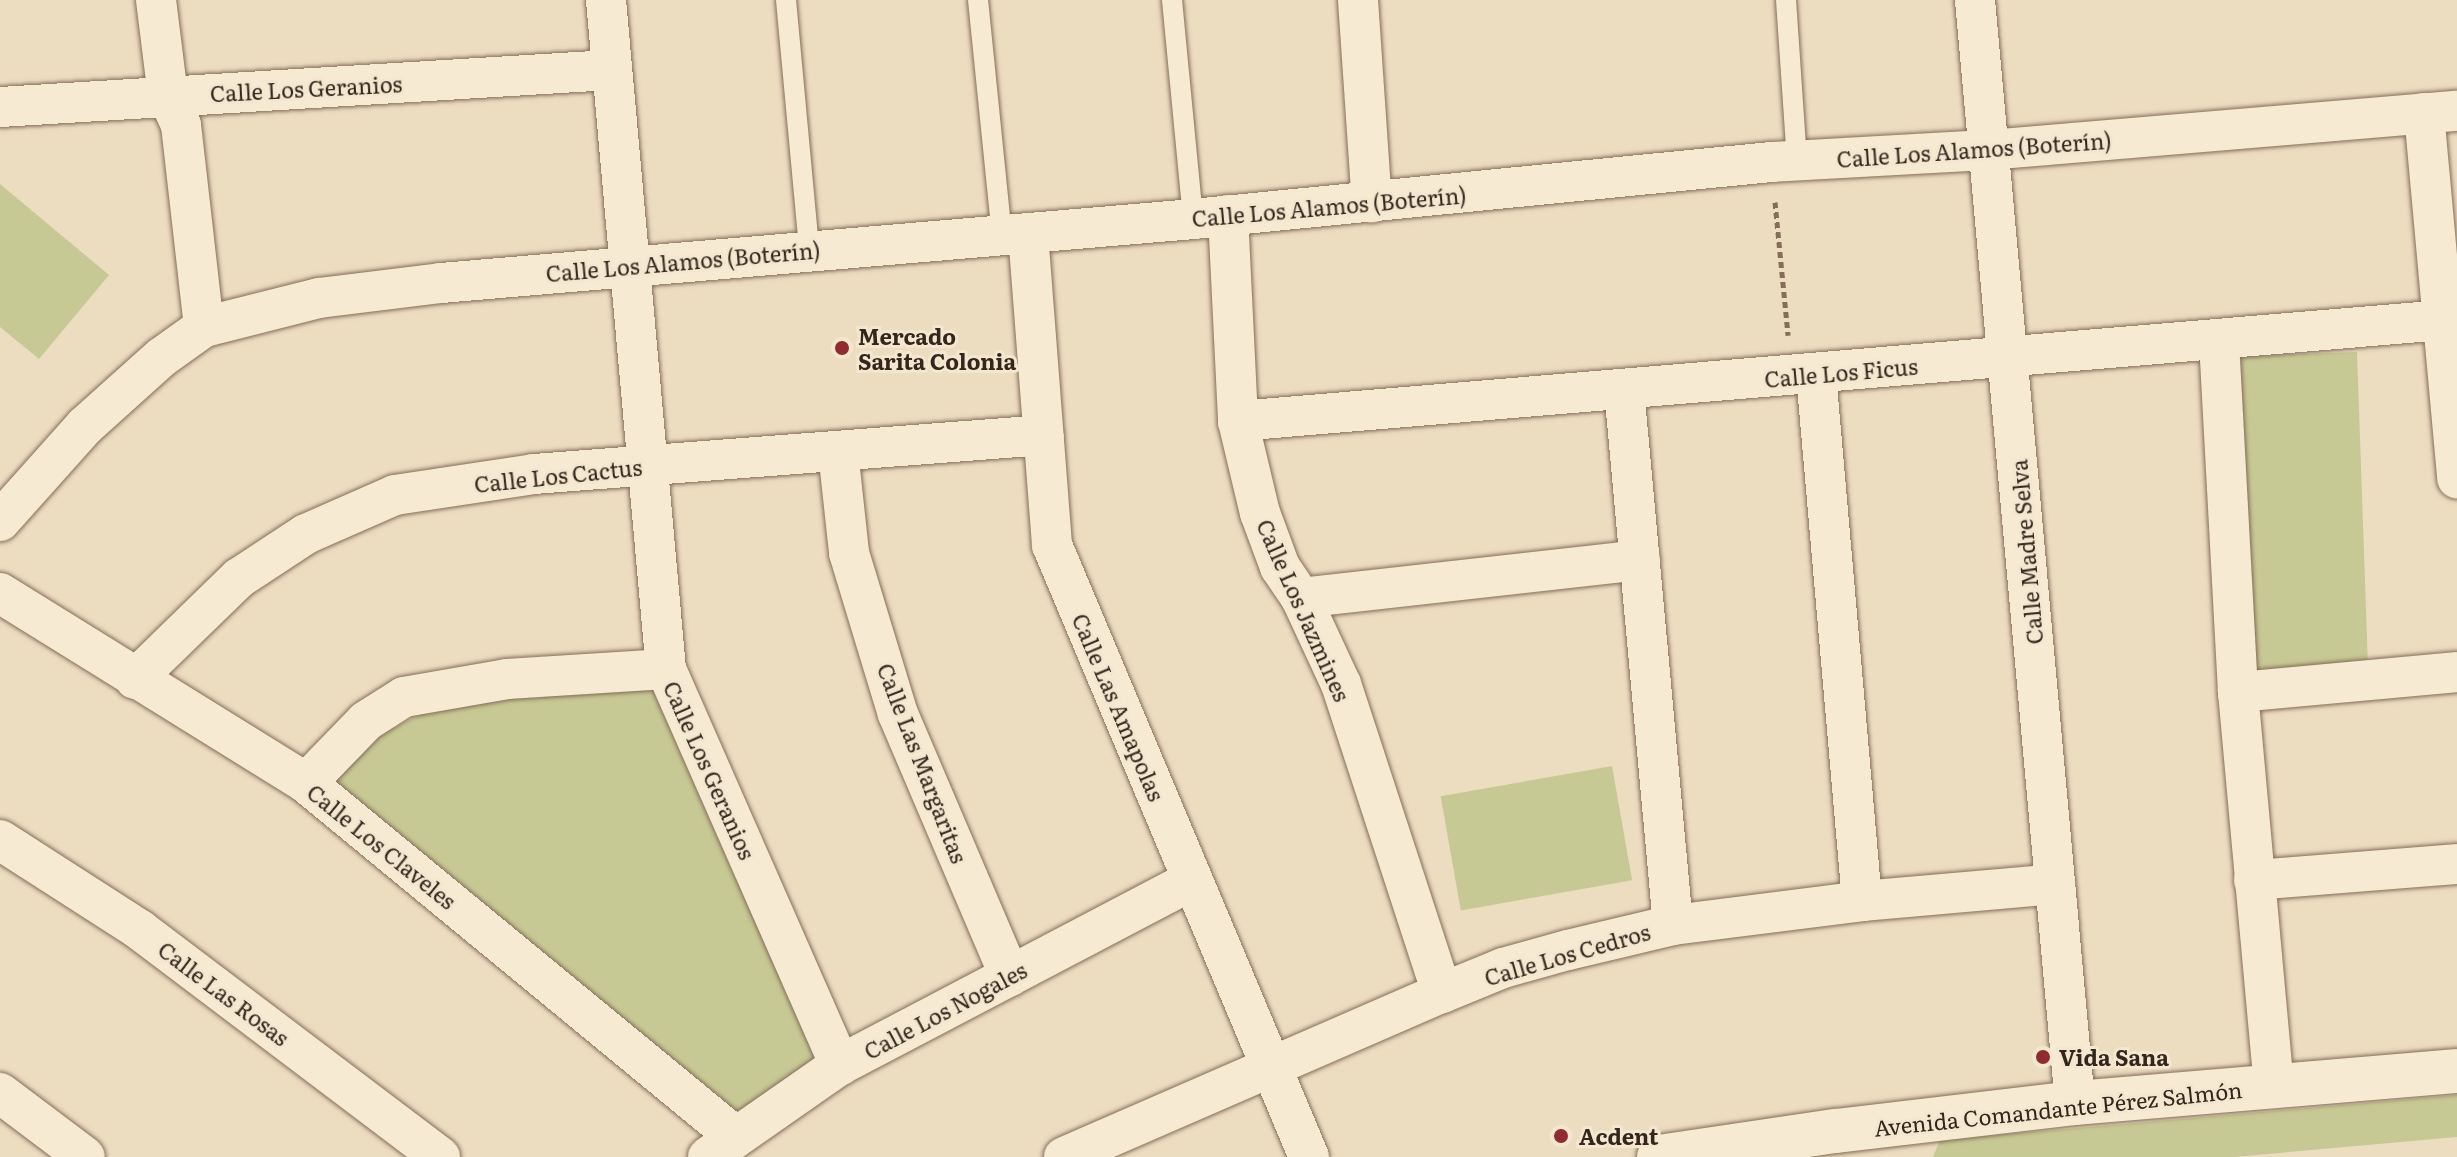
<!DOCTYPE html>
<html>
<head>
<meta charset="utf-8">
<style>
	body { margin:0 }
	#map { position:relative; width:2457px; height:1157px; overflow:hidden; background:#ecdcc0; font-family:Literata,serif }
	div>[style] { position:absolute }
	.green>* { inset:0; background:#c7c994; transform-origin:0 0 }
	.path>* { height:5px; margin-top:-2.5px; transform-origin:0; background:repeating-linear-gradient(90deg,#846d59 0 6px,transparent 0 10px) }
	.roads { filter:drop-shadow(0 0 2px #846d59) drop-shadow(0 0 2px #846d59) }
	.lane>* { height:20px; margin:-10px; padding:0 10px; transform-origin:10px; border-radius:10px; background:#f7ead3 }
	.street>* { height:40px; margin:-20px; padding:0 20px; transform-origin:20px; border-radius:20px; background:#f7ead3 }
	.secondary>* { height:44px; margin:-22px; padding:0 22px; transform-origin:22px; border-radius:22px; background:#f7ead3 }
	.dots>* { width:22px; height:22px; translate:-50% -50%; box-sizing:border-box; border:4px solid #f4e7cf; border-radius:50% }
	span { translate:-50% -50%; white-space:nowrap; text-align:center; line-height:1.15; -webkit-text-stroke:6px #f4e7cf; paint-order:stroke }
	.street-label { font-size:22px; color:#34261d }
	.poi-label { font-size:22px; color:#34261d; font-weight:700 }
	.left { translate:0 -50%; text-align:left }
</style>
</head>
<body>
<div id="map">
	<div class="green">
		<div style="clip-path:polygon(0 184px,109px 275px,39px 359px,0 327px)"></div>
		<div style="left:2357px;top:352px;width:321px;height:127px;rotate:88deg"></div>
		<div style="clip-path:polygon(651px 686px,815px 1058px,731px 1116px,332px 783px,369px 741px,444px 702px)"></div>
		<div style="left:1612px;top:766px;width:116px;height:174px;rotate:80deg"></div>
		<div style="clip-path:polygon(2457px 1095px,2457px 1137px,2234px 1157px,1933px 1157px,1940px 1140px)"></div>
	</div>
	<div class="path">
		<div style="left:1775px;top:202px;width:134px;rotate:84.4deg"></div>
	</div>
	<div class="roads">
		<div class="lane">
			<div style="left:786px;top:0;width:251px;rotate:84.7deg"></div>
			<div style="left:978px;top:0;width:236px;rotate:84.2deg"></div>
			<div style="left:1172px;top:0;width:220px;rotate:84.5deg"></div>
			<div style="left:1786px;top:0;width:160px;rotate:86.1deg"></div>
		</div>
		<div class="street">
			<div style="left:156px;top:0;width:97px;rotate:82.9deg"></div>
			<div style="left:168px;top:96px;width:32px;rotate:66deg"></div>
			<div style="left:181px;top:125px;width:203px;rotate:83.5deg"></div>
			<div style="left:606px;top:0;width:672px;rotate:84.88deg"></div>
			<div style="left:666px;top:669px;width:433px;rotate:66.3deg"></div>
			<div style="left:1358px;top:0;width:203px;rotate:86.1deg"></div>
			<div style="left:1975px;top:0;width:1108px;rotate:84.82deg"></div>
			<div style="left:0;top:107px;width:612px;rotate:-3.47deg"></div>
			<div style="left:2424px;top:113px;width:367px;rotate:84.8deg"></div>
			<div style="left:1228px;top:215px;width:206px;rotate:87.2deg"></div>
			<div style="left:1238px;top:421px;width:95px;rotate:76.6deg"></div>
			<div style="left:1260px;top:513px;width:58px;rotate:69.7deg"></div>
			<div style="left:1280px;top:567px;width:37px;rotate:56deg"></div>
			<div style="left:1301px;top:598px;width:95px;rotate:65.1deg"></div>
			<div style="left:1341px;top:684px;width:325px;rotate:71.9deg"></div>
			<div style="left:1028px;top:233px;width:313px;rotate:85.6deg"></div>
			<div style="left:1052px;top:545px;width:664px;rotate:67.22deg"></div>
			<div style="left:2219px;top:341px;width:352px;rotate:86.9deg"></div>
			<div style="left:2238px;top:692px;width:396px;rotate:84.8deg"></div>
			<div style="left:1816px;top:374px;width:529px;rotate:85.01deg"></div>
			<div style="left:1624px;top:389px;width:538px;rotate:84.78deg"></div>
			<div style="left:1238px;top:421px;width:1210px;rotate:-4.79deg"></div>
			<div style="left:838px;top:451px;width:103px;rotate:83.8deg"></div>
			<div style="left:849px;top:553px;width:168px;rotate:73.1deg"></div>
			<div style="left:898px;top:714px;width:285px;rotate:66.9deg"></div>
			<div style="left:0;top:521px;width:127px;rotate:-48.2deg"></div>
			<div style="left:85px;top:426px;width:103px;rotate:-41.9deg"></div>
			<div style="left:162px;top:357px;width:52px;rotate:-35.5deg"></div>
			<div style="left:204px;top:327px;width:119px;rotate:-14.2deg"></div>
			<div style="left:319px;top:298px;width:123px;rotate:-7deg"></div>
			<div style="left:441px;top:283px;width:755px;rotate:-4.86deg"></div>
			<div style="left:1193px;top:219px;width:581px;rotate:-5.63deg"></div>
			<div style="left:1771px;top:162px;width:218px;rotate:-3.2deg"></div>
			<div style="left:1989px;top:150px;width:470px;rotate:-4.8deg"></div>
			<div style="left:0;top:593px;width:360px;rotate:31.8deg"></div>
			<div style="left:306px;top:783px;width:557px;rotate:39.46deg"></div>
			<div style="left:1301px;top:598px;width:341px;rotate:-6.4deg"></div>
			<div style="left:135px;top:679px;width:145px;rotate:-44.2deg"></div>
			<div style="left:239px;top:578px;width:80px;rotate:-33.3deg"></div>
			<div style="left:306px;top:534px;width:97px;rotate:-23.7deg"></div>
			<div style="left:395px;top:495px;width:141px;rotate:-8.6deg"></div>
			<div style="left:534px;top:474px;width:511px;rotate:-4.37deg"></div>
			<div style="left:2238px;top:692px;width:220px;rotate:-5.2deg"></div>
			<div style="left:306px;top:783px;width:86px;rotate:-45.9deg"></div>
			<div style="left:366px;top:721px;width:45px;rotate:-32.3deg"></div>
			<div style="left:404px;top:697px;width:105px;rotate:-9.9deg"></div>
			<div style="left:507px;top:679px;width:159px;rotate:-3.6deg"></div>
			<div style="left:0;top:840px;width:166px;rotate:32.7deg"></div>
			<div style="left:140px;top:930px;width:376px;rotate:37.1deg"></div>
			<div style="left:2254px;top:880px;width:204px;rotate:-4.5deg"></div>
			<div style="left:0;top:1093px;width:106px;rotate:37deg"></div>
			<div style="left:708px;top:1157px;width:161px;rotate:-34.9deg"></div>
			<div style="left:840px;top:1065px;width:398px;rotate:-27.7deg"></div>
			<div style="left:1064px;top:1157px;width:412px;rotate:-23.5deg"></div>
			<div style="left:1442px;top:993px;width:66px;rotate:-22.3deg"></div>
			<div style="left:1503px;top:968px;width:67px;rotate:-15.5deg"></div>
			<div style="left:1568px;top:950px;width:108px;rotate:-13.4deg"></div>
			<div style="left:1673px;top:925px;width:191px;rotate:-7.2deg"></div>
			<div style="left:1862px;top:901px;width:194px;rotate:-5deg"></div>
		</div>
		<div class="secondary">
			<div style="left:1659px;top:1157px;width:179px;rotate:-8.4deg"></div>
			<div style="left:1836px;top:1131px;width:241px;rotate:-6.7deg"></div>
			<div style="left:2075px;top:1103px;width:383px;rotate:-4.8deg"></div>
		</div>
	</div>
	<div class="dots">
		<div style="left:842px;top:348px;background:#912b32"></div>
		<div style="left:2043px;top:1057px;background:#912b32"></div>
		<div style="left:1561px;top:1136px;background:#912b32"></div>
	</div>
	<div class="street-label">
		<span style="left:306px;top:88px;rotate:-3deg">Calle Los Geranios</span>
		<span style="left:1974px;top:149px;rotate:-4deg">Calle Los Alamos (Boterín)</span>
		<span style="left:1329px;top:206px;rotate:-5deg">Calle Los Alamos (Boterín)</span>
		<span style="left:683px;top:261px;rotate:-5deg">Calle Los Alamos (Boterín)</span>
		<span style="left:1841px;top:372px;rotate:-5deg">Calle Los Ficus</span>
		<span style="left:558px;top:475px;rotate:-6deg">Calle Los Cactus</span>
		<span style="left:2026px;top:552px;rotate:-95deg">Calle Madre Selva</span>
		<span style="left:1304px;top:610px;rotate:66deg">Calle Los Jazmines</span>
		<span style="left:1119px;top:707px;rotate:67deg">Calle Las Amapolas</span>
		<span style="left:923px;top:763px;rotate:69deg">Calle Las Margaritas</span>
		<span style="left:710px;top:770px;rotate:66deg">Calle Los Geranios</span>
		<span style="left:382px;top:846px;rotate:39deg">Calle Los Claveles</span>
		<span style="left:1567px;top:954px;rotate:-16deg">Calle Los Cedros</span>
		<span style="left:224px;top:993px;rotate:37deg">Calle Las Rosas</span>
		<span style="left:945px;top:1010px;rotate:-28deg">Calle Los Nogales</span>
		<span style="left:2058px;top:1108px;rotate:-6deg">Avenida Comandante Pérez Salmón</span>
	</div>
	<div class="poi-label">
		<span class="left" style="left:858px;top:348px">Mercado<br>Sarita Colonia</span>
		<span class="left" style="left:2059px;top:1057px">Vida Sana</span>
		<span class="left" style="left:1579px;top:1136px">Acdent</span>
	</div>
</div>
</body>
</html>
